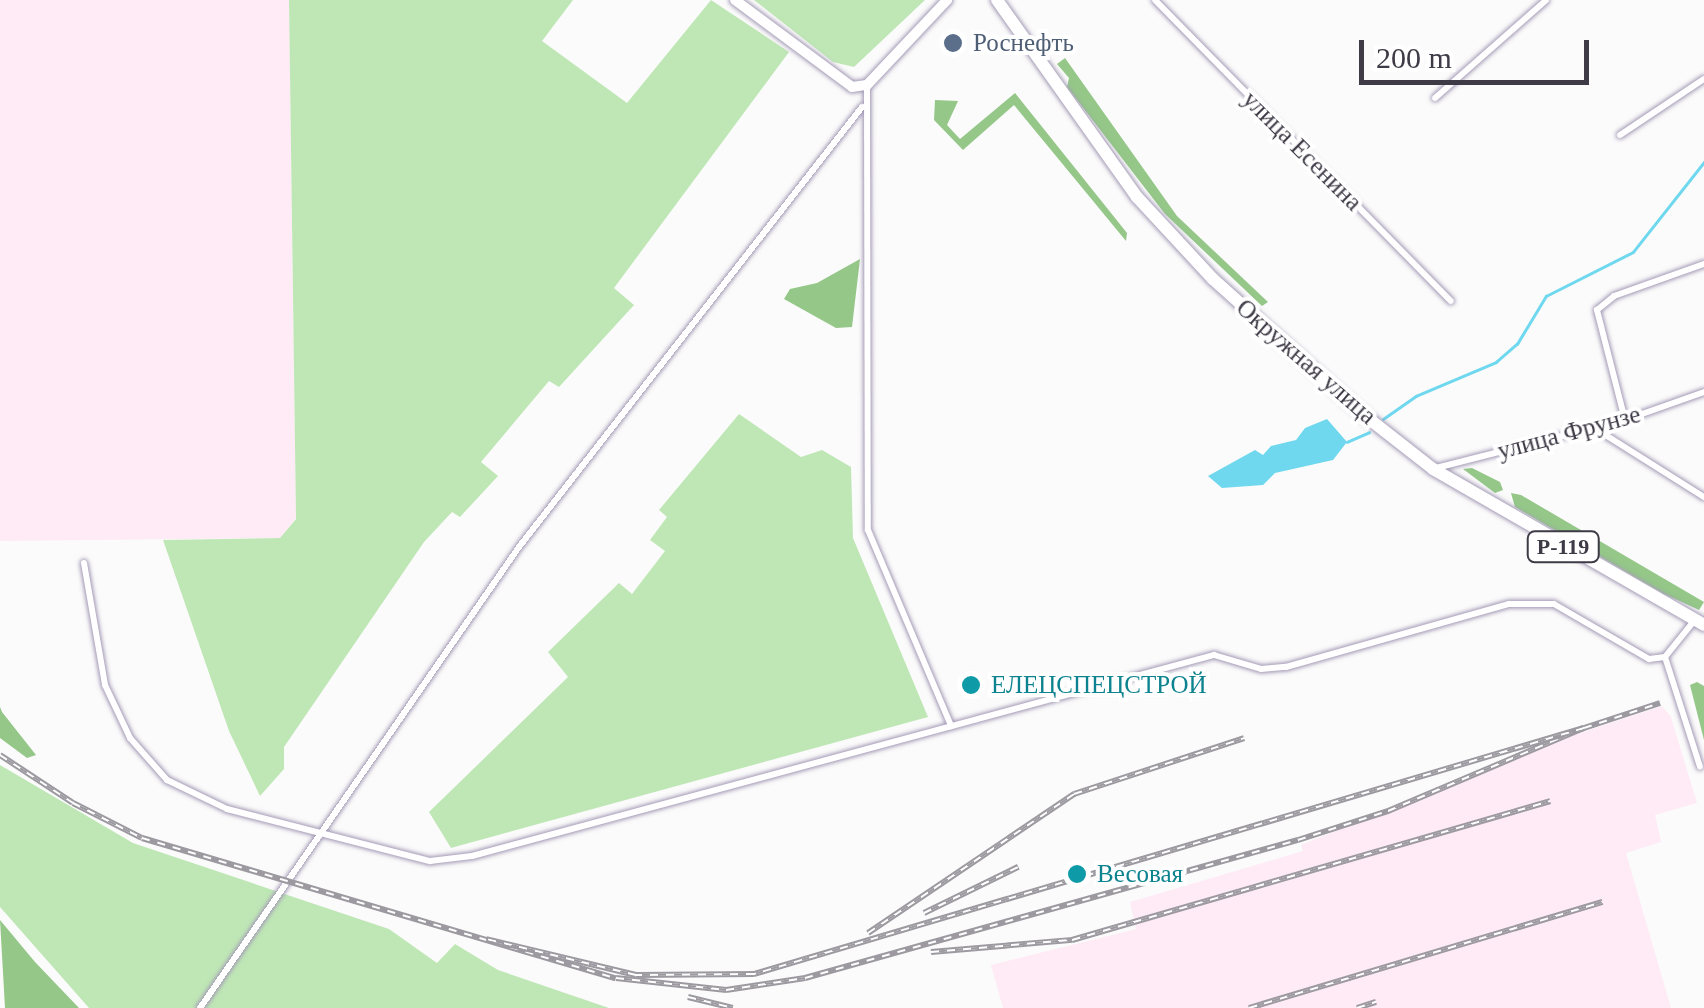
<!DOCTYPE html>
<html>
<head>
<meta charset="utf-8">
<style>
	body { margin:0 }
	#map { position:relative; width:1704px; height:1008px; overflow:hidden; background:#fbfbfb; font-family:Georgia,serif }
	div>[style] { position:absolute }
	.industrial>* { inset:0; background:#feebf5 }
	.green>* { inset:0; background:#bfe7b6 }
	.forest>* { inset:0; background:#94c788 }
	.water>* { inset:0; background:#6fd8ef }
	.stream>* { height:2.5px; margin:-1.25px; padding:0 1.25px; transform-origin:1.25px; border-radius:1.25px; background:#6fd8ef }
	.roads { filter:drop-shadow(0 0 2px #a49bb6) drop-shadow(0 0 2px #a49bb6) }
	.street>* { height:6px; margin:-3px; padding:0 3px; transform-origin:3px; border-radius:3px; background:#fff }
	.secondary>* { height:10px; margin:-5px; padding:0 5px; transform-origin:5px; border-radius:5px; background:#fff }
	.highway>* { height:12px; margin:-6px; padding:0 6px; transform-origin:6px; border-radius:6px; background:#fff }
	.rail>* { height:6px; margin-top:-3px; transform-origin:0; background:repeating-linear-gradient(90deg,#fff 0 8px,#9c9aa0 0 16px); box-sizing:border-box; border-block:2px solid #9c9aa0 }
	.dots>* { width:28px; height:28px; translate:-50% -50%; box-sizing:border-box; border:5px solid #fff; border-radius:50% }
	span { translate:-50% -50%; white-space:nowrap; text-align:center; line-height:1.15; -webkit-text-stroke:8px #fff; paint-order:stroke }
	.shield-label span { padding:2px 8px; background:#fff; border:2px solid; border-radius:8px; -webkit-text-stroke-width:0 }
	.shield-label { font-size:22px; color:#3e3a46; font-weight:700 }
	.service-label { font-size:25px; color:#4e5e75 }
	.left { translate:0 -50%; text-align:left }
	.street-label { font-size:25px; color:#3e3a46 }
	.culture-label { font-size:25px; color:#0d838f }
	.scale { position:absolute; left:1359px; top:40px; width:230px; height:45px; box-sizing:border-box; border:5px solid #3e3a46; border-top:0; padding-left:12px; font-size:30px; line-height:35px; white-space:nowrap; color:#3e3a46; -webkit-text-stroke:8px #fff; paint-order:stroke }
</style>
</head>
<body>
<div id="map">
	<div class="industrial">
		<div style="clip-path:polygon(0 0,289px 0,296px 518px,280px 538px,0 541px)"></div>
		<div style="clip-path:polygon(1662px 706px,1671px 717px,1697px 803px,1655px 815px,1661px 842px,1626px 853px,1671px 1008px,1003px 1008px,991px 965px,1136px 929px,1130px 902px,1303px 851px,1301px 845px,1553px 742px)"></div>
	</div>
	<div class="green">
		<div style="clip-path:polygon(289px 0,573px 0,542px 41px,627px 103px,711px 0,789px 52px,614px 288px,634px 305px,559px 387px,549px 381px,481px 462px,498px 476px,460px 517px,452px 512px,424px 542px,284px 747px,284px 769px,260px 796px,229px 731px,163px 540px,280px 538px,296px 519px)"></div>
		<div style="clip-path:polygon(754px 0,925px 0,854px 67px,833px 62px)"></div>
		<div style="clip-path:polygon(739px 414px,801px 457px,822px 450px,851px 467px,853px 538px,928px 717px,451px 848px,429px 812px,568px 677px,548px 652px,619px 583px,632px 594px,665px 551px,650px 540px,667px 517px,659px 510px)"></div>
		<div style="clip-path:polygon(0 765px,133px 843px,389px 929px,437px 963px,455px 944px,498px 970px,609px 1008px,89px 1008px,0 907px)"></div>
	</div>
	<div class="forest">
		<div style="clip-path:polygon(1065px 58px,1177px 216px,1268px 302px,1262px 306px,1165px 214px,1067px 87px,1069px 78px,1057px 64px)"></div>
		<div style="clip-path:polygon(1015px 93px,1127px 233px,1126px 241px,1014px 105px,963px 150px,934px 120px,935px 100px,958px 101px,947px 125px,960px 139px)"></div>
		<div style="clip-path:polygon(860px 259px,852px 327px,836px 328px,784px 299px,790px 289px,817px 283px)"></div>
		<div style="clip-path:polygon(1472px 468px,1500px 482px,1503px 490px,1495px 493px,1463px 469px)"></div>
		<div style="clip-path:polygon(1511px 493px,1521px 495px,1704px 602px,1699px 610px,1664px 594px,1515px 507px)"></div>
		<div style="clip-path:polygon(1697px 682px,1704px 686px,1704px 740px,1690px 685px)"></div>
		<div style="clip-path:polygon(0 707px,2px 712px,36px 755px,27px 758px,0 738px)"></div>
		<div style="clip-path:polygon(0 920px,35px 962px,79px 1008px,5px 1008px)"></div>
	</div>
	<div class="water">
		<div style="clip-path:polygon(1327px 419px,1347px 442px,1333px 460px,1275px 473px,1263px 485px,1222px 488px,1208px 476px,1255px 450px,1263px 455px,1271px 446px,1296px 440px,1305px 428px)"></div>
	</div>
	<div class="stream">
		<div style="left:1383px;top:419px;width:40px;rotate:-34.9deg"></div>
		<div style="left:1416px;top:396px;width:87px;rotate:-23deg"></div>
		<div style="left:1496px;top:362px;width:28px;rotate:-41deg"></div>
		<div style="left:1517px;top:344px;width:56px;rotate:-58.9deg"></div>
		<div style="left:1546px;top:296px;width:97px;rotate:-26.8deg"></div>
		<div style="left:1633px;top:252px;width:115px;rotate:-51.7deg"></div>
		<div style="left:1347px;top:442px;width:24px;rotate:-24deg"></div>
	</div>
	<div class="roads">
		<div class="street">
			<div style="left:1155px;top:0;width:422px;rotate:45.5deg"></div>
			<div style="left:867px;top:85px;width:445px;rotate:89.9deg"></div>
			<div style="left:868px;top:530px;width:213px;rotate:67deg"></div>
			<div style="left:1435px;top:98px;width:148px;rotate:-41.4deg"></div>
			<div style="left:1620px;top:135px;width:101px;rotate:-33.7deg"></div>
			<div style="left:1625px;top:420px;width:114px;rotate:-104.3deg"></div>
			<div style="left:1597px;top:310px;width:22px;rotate:-39deg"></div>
			<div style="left:1614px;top:296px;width:96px;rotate:-19.6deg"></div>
			<div style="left:1596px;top:429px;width:128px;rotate:32.2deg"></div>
			<div style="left:1436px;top:468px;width:195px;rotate:-14.3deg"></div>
			<div style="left:1625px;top:420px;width:84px;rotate:-19.5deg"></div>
			<div style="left:84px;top:563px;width:124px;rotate:80.2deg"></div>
			<div style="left:105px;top:685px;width:59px;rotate:64.7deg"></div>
			<div style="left:130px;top:738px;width:56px;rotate:48.6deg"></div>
			<div style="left:167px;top:780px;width:67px;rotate:25.8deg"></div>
			<div style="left:227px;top:809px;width:210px;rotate:14.4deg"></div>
			<div style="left:430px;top:861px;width:42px;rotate:-6.8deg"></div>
			<div style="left:472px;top:856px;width:769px;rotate:-15.16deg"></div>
			<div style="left:1214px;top:655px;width:49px;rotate:16.6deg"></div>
			<div style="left:1261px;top:669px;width:25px;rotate:-5deg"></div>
			<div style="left:1286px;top:667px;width:232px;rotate:-15.8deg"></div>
			<div style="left:1509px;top:604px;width:45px"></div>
			<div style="left:1554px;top:604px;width:110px;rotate:30.1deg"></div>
			<div style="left:1649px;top:659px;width:16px;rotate:-7deg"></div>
			<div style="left:1694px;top:621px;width:46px;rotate:128.9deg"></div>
			<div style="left:1665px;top:657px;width:115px;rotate:72.3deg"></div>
			<div style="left:200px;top:1008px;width:561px;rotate:-55.32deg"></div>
			<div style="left:519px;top:547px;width:558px;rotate:-52.06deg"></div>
		</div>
		<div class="secondary">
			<div style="left:735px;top:0;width:146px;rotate:36.6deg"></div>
			<div style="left:852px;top:87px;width:15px;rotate:-8deg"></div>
			<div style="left:867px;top:85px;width:117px;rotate:-46.7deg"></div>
		</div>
		<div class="highway">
			<div style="left:997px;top:0;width:242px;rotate:54.6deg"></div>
			<div style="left:1137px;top:197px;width:112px;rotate:47.2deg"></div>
			<div style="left:1213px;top:279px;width:203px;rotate:42deg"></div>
			<div style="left:1364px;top:415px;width:88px;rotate:38deg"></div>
			<div style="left:1433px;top:469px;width:313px;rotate:29.9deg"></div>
		</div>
	</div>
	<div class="rail">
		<div style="left:1584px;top:728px;width:80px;rotate:-18.2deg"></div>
		<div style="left:0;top:755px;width:87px;rotate:33.3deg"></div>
		<div style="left:73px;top:803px;width:77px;rotate:26.9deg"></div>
		<div style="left:142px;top:838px;width:494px;rotate:16.5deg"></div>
		<div style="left:616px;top:978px;width:111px;rotate:6.2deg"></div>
		<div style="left:726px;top:990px;width:80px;rotate:-8.6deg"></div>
		<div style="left:805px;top:978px;width:512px;rotate:-15.64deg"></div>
		<div style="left:1298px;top:840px;width:95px;rotate:-17.9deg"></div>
		<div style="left:1388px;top:811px;width:213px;rotate:-23deg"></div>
		<div style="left:1584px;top:728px;width:866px;rotate:163.49deg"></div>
		<div style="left:754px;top:974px;width:118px;rotate:179.5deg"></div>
		<div style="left:636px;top:975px;width:154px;rotate:-166.5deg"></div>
		<div style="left:924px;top:913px;width:105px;rotate:-26.1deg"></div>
		<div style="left:868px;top:933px;width:249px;rotate:-34deg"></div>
		<div style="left:1074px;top:794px;width:179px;rotate:-18.2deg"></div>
		<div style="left:931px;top:952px;width:142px;rotate:-4.9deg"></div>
		<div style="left:1072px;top:940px;width:498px;rotate:-16.2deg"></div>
		<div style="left:688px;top:997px;width:46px;rotate:13.7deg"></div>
		<div style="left:1249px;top:1008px;width:369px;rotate:-16.7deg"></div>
		<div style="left:1357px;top:1008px;width:20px;rotate:-18deg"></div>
	</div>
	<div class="dots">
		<div style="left:953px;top:43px;background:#5c6f8a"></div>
		<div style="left:971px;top:685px;background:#0f9aa8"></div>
		<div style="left:1077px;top:874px;background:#0f9aa8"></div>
	</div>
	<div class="shield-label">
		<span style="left:1563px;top:547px">Р-119</span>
	</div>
	<div class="service-label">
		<span class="left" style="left:973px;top:43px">Роснефть</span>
	</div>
	<div class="street-label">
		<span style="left:1302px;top:151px;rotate:45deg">улица Есенина</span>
		<span style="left:1306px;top:362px;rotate:41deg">Окружная улица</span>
		<span style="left:1569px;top:433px;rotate:-15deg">улица Фрунзе</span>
	</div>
	<div class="culture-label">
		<span class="left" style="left:991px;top:685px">ЕЛЕЦСПЕЦСТРОЙ</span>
		<span class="left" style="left:1097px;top:874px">Весовая</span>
	</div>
	<div class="scale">200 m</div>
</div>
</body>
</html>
